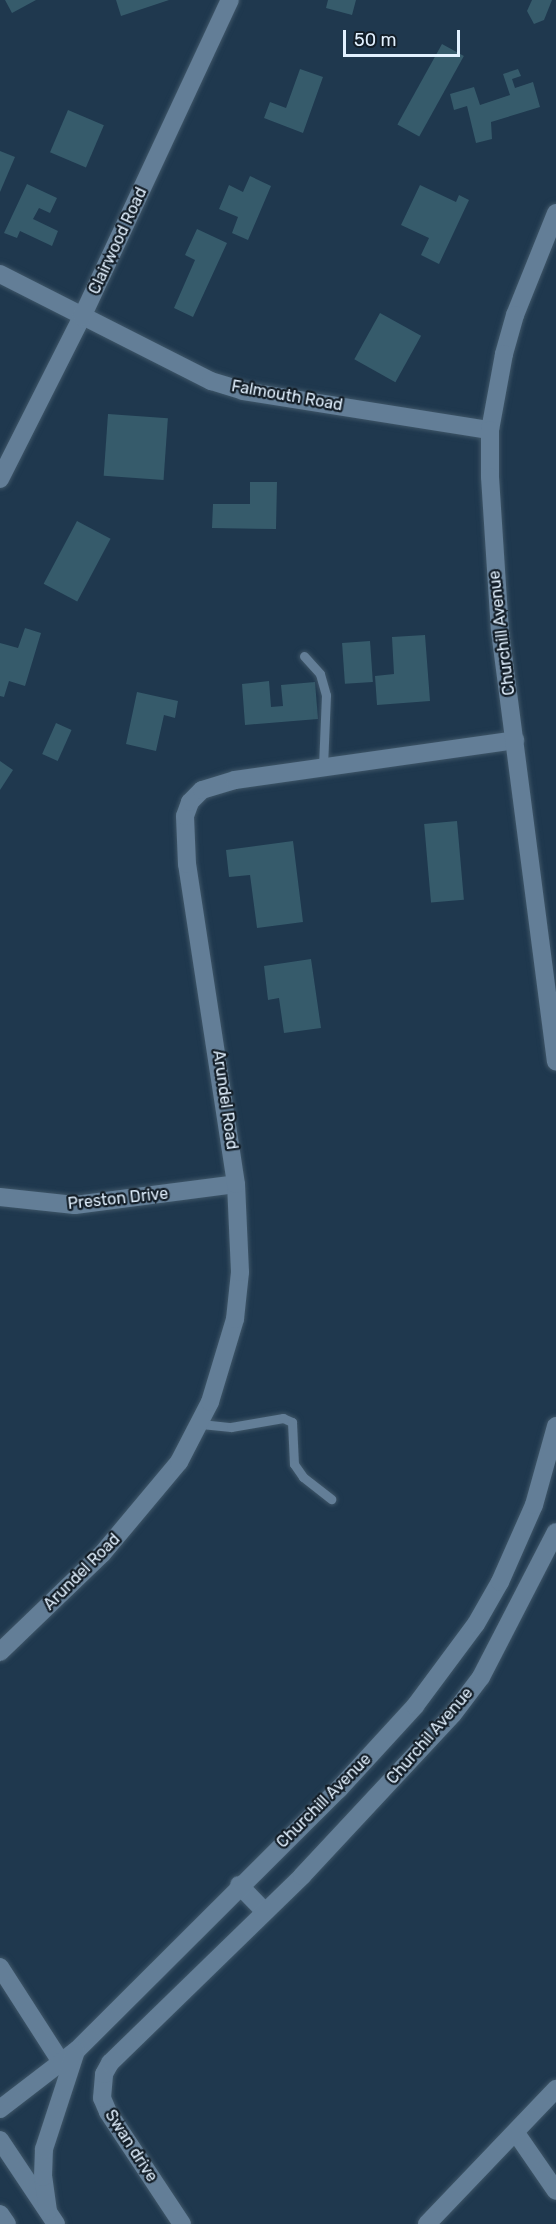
<!DOCTYPE html>
<html>
<head>
<meta charset="utf-8">
<style>
	body { margin:0 }
	#map { position:relative; width:556px; height:2224px; overflow:hidden; background:#1f384e; font-family:Rubik,sans-serif }
	div>[style] { position:absolute }
	.building>* { inset:0; background:#365b6b; transform-origin:0 0 }
	.roads { filter:drop-shadow(0 0 2px #3f5668) drop-shadow(0 0 2px #3f5668) }
	.service>* { height:9px; margin:-4.5px; padding:0 4.5px; transform-origin:4.5px; border-radius:4.5px; background:#637e97 }
	.minor>* { height:18px; margin:-9px; padding:0 9px; transform-origin:9px; border-radius:9px; background:#637e97 }
	.secondary>* { height:18px; margin:-9px; padding:0 9px; transform-origin:9px; border-radius:9px; background:#637e97 }
	span { translate:-50% -50%; white-space:nowrap; text-align:center; line-height:1.15; -webkit-text-stroke:4.5px #131e28; paint-order:stroke }
	.street-label { font-size:16px; color:#e2f1ff }
	.scale { position:absolute; left:343px; top:30px; width:117px; height:27px; box-sizing:border-box; border:3px solid #e2f1ff; border-top:0; padding-left:8px; font-size:18px; line-height:21px; white-space:nowrap; color:#e2f1ff; -webkit-text-stroke:4px #131e28; paint-order:stroke }
</style>
</head>
<body>
<div id="map">
	<div class="building">
		<div style="clip-path:polygon(5px 0,36px 0,12px 13px)"></div>
		<div style="clip-path:polygon(116px 0,169px 0,121px 16px)"></div>
		<div style="clip-path:polygon(328px 0,356px 0,352px 15px,326px 8px)"></div>
		<div style="clip-path:polygon(532px 0,552px 0,544px 20px,534px 24px,527px 11px)"></div>
		<div style="left:442px;top:44px;width:25px;height:92px;rotate:29deg"></div>
		<div style="clip-path:polygon(300px 69px,323px 77px,303px 133px,264px 118px,270px 102px,286px 108px)"></div>
		<div style="clip-path:polygon(518px 69px,521px 76px,512px 79px,515px 88px,533px 82px,540px 107px,491px 122px,492px 139px,476px 143px,467px 106px,454px 110px,450px 94px,474px 87px,480px 105px,510px 95px,503px 74px)"></div>
		<div style="left:68px;top:110px;width:39px;height:46px;rotate:23deg"></div>
		<div style="clip-path:polygon(0 151px,15px 157px,0 192px)"></div>
		<div style="clip-path:polygon(250px 176px,271px 186px,248px 240px,232px 233px,238px 217px,219px 209px,229px 185px,243px 192px)"></div>
		<div style="clip-path:polygon(27px 184px,57px 198px,50px 213px,39px 208px,33px 219px,58px 231px,52px 246px,20px 231px,17px 238px,4px 233px)"></div>
		<div style="clip-path:polygon(420px 185px,456px 202px,459px 195px,469px 200px,439px 264px,421px 255px,429px 238px,401px 225px)"></div>
		<div style="clip-path:polygon(197px 229px,227px 243px,193px 317px,174px 308px,195px 260px,185px 255px)"></div>
		<div style="left:380px;top:313px;width:47px;height:53px;rotate:29deg"></div>
		<div style="left:108px;top:414px;width:60px;height:62px;rotate:4deg"></div>
		<div style="clip-path:polygon(250px 482px,277px 482px,276px 529px,212px 528px,213px 504px,250px 504px)"></div>
		<div style="left:77px;top:521px;width:38px;height:71px;rotate:28deg"></div>
		<div style="clip-path:polygon(25px 628px,41px 633px,25px 686px,9px 681px,4px 697px,0 696px,0 643px,18px 648px)"></div>
		<div style="clip-path:polygon(425px 635px,430px 701px,377px 705px,375px 676px,394px 674px,392px 637px)"></div>
		<div style="left:370px;top:641px;width:41px;height:28px;rotate:86deg"></div>
		<div style="clip-path:polygon(269px 681px,271px 707px,283px 706px,281px 685px,315px 682px,318px 719px,245px 725px,242px 684px)"></div>
		<div style="clip-path:polygon(137px 692px,178px 701px,175px 718px,164px 715px,156px 751px,126px 744px)"></div>
		<div style="left:56px;top:723px;width:17px;height:34px;rotate:24deg"></div>
		<div style="clip-path:polygon(0 761px,13px 770px,0 790px)"></div>
		<div style="left:457px;top:821px;width:79px;height:33px;rotate:85deg"></div>
		<div style="clip-path:polygon(293px 841px,303px 922px,257px 928px,250px 875px,229px 877px,226px 850px)"></div>
		<div style="clip-path:polygon(311px 959px,321px 1028px,284px 1033px,279px 998px,268px 1000px,264px 966px)"></div>
	</div>
	<div class="roads">
		<div class="service">
			<div style="left:304px;top:656px;width:24px;rotate:48deg"></div>
			<div style="left:320px;top:674px;width:22px;rotate:74deg"></div>
			<div style="left:326px;top:695px;width:73px;rotate:92.4deg"></div>
			<div style="left:201px;top:1424px;width:30px;rotate:6deg"></div>
			<div style="left:231px;top:1427px;width:53px;rotate:-9.8deg"></div>
			<div style="left:283px;top:1418px;width:10px;rotate:24deg"></div>
			<div style="left:292px;top:1422px;width:42px;rotate:87.3deg"></div>
			<div style="left:294px;top:1464px;width:16px;rotate:55deg"></div>
			<div style="left:303px;top:1477px;width:36px;rotate:38deg"></div>
		</div>
		<div class="minor">
			<div style="left:0;top:274px;width:237px;rotate:26.9deg"></div>
			<div style="left:211px;top:381px;width:34px;rotate:17deg"></div>
			<div style="left:243px;top:391px;width:250px;rotate:9deg"></div>
			<div style="left:0;top:479px;width:182px;rotate:-63.2deg"></div>
			<div style="left:82px;top:317px;width:350px;rotate:-65deg"></div>
			<div style="left:0;top:1197px;width:75px;rotate:6.1deg"></div>
			<div style="left:75px;top:1205px;width:162px;rotate:-7.4deg"></div>
			<div style="left:0;top:1652px;width:141px;rotate:-43.9deg"></div>
			<div style="left:102px;top:1554px;width:120px;rotate:-50.1deg"></div>
			<div style="left:179px;top:1462px;width:68px;rotate:-62.7deg"></div>
			<div style="left:210px;top:1402px;width:87px;rotate:-73.2deg"></div>
			<div style="left:235px;top:1319px;width:47px;rotate:-83.9deg"></div>
			<div style="left:240px;top:1272px;width:88px;rotate:-92.6deg"></div>
			<div style="left:236px;top:1184px;width:324px;rotate:-98.7deg"></div>
			<div style="left:187px;top:864px;width:48px;rotate:-92.4deg"></div>
			<div style="left:185px;top:816px;width:15px;rotate:-70deg"></div>
			<div style="left:190px;top:802px;width:17px;rotate:-45deg"></div>
			<div style="left:202px;top:790px;width:34px;rotate:-17deg"></div>
			<div style="left:235px;top:780px;width:283px;rotate:-8.1deg"></div>
			<div style="left:239px;top:1885px;width:36px;rotate:46deg"></div>
			<div style="left:0;top:1967px;width:113px;rotate:57.3deg"></div>
			<div style="left:516px;top:2133px;width:70px;rotate:55.4deg"></div>
			<div style="left:182px;top:2224px;width:134px;rotate:-123.5deg"></div>
			<div style="left:108px;top:2112px;width:15px;rotate:-113deg"></div>
			<div style="left:102px;top:2098px;width:24px;rotate:-85deg"></div>
			<div style="left:104px;top:2074px;width:13px;rotate:-61deg"></div>
			<div style="left:110px;top:2063px;width:268px;rotate:-44.2deg"></div>
			<div style="left:302px;top:1876px;width:221px;rotate:-47deg"></div>
			<div style="left:453px;top:1714px;width:46px;rotate:-52.9deg"></div>
			<div style="left:481px;top:1677px;width:163px;rotate:-62.7deg"></div>
			<div style="left:427px;top:2224px;width:187px;rotate:-46.3deg"></div>
		</div>
		<div class="secondary">
			<div style="left:556px;top:213px;width:110px;rotate:111.9deg"></div>
			<div style="left:515px;top:315px;width:41px;rotate:105.8deg"></div>
			<div style="left:504px;top:354px;width:77px;rotate:100.4deg"></div>
			<div style="left:490px;top:430px;width:47px;rotate:90deg"></div>
			<div style="left:490px;top:477px;width:154px;rotate:86.3deg"></div>
			<div style="left:500px;top:631px;width:434px;rotate:82.6deg"></div>
			<div style="left:0;top:2109px;width:97px;rotate:-37.5deg"></div>
			<div style="left:77px;top:2050px;width:370px;rotate:-44.9deg"></div>
			<div style="left:339px;top:1789px;width:113px;rotate:-47.5deg"></div>
			<div style="left:415px;top:1706px;width:102px;rotate:-53.4deg"></div>
			<div style="left:476px;top:1624px;width:48px;rotate:-60.3deg"></div>
			<div style="left:500px;top:1582px;width:84px;rotate:-66.2deg"></div>
			<div style="left:534px;top:1505px;width:82px;rotate:-74.4deg"></div>
			<div style="left:0;top:2140px;width:101px;rotate:56.3deg"></div>
			<div style="left:48px;top:2211px;width:34px;rotate:-98deg"></div>
			<div style="left:43px;top:2177px;width:28px;rotate:-88deg"></div>
			<div style="left:44px;top:2149px;width:103px;rotate:-71.9deg"></div>
			<div style="left:0;top:2214px;width:12px;rotate:55deg"></div>
		</div>
	</div>
	<div class="street-label">
		<span style="left:118px;top:241px;rotate:-65deg">Clairwood Road</span>
		<span style="left:287px;top:396px;rotate:10deg">Falmouth Road</span>
		<span style="left:502px;top:633px;rotate:-97deg">Churchill Avenue</span>
		<span style="left:225px;top:1100px;rotate:82deg">Arundel Road</span>
		<span style="left:118px;top:1199px;rotate:-6deg">Preston Drive</span>
		<span style="left:82px;top:1572px;rotate:-45deg">Arundel Road</span>
		<span style="left:430px;top:1736px;rotate:-49deg">Churchil Avenue</span>
		<span style="left:324px;top:1801px;rotate:-45deg">Churchill Avenue</span>
		<span style="left:131px;top:2146px;rotate:57deg">Swan drive</span>
	</div>
	<div class="scale">50 m</div>
</div>
</body>
</html>
